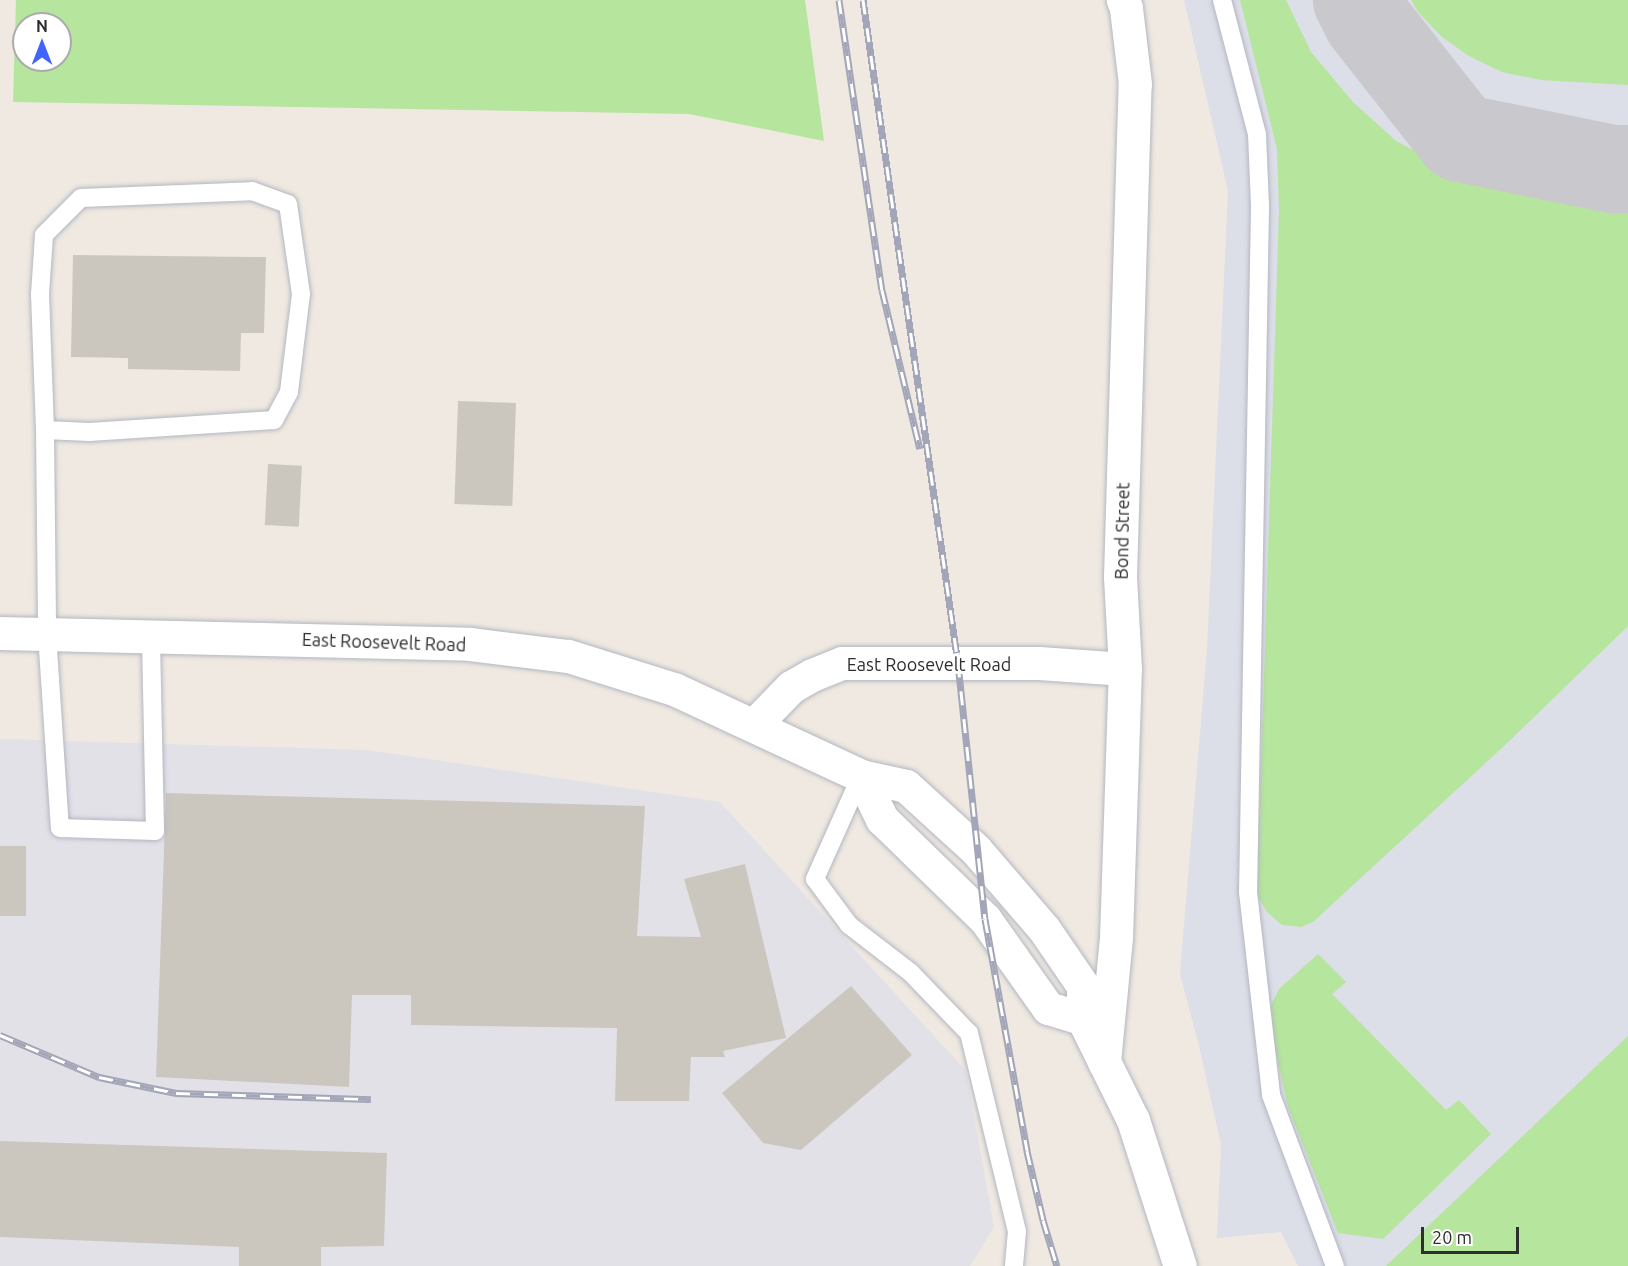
<!DOCTYPE html>
<html>
<head>
<meta charset="utf-8">
<style>
	body { margin:0 }
	#map { position:relative; width:1628px; height:1266px; overflow:hidden; background:#efe9e1; font-family:Ubuntu,sans-serif }
	div>[style] { position:absolute }
	.industrial>* { inset:0; background:#e3e1e8 }
	.airport>* { inset:0; background:#dcdee8 }
	.green>* { inset:0; background:#b6e59e }
	.taxiway>* { height:88px; margin:-44px; padding:0 44px; transform-origin:44px; border-radius:44px; background:#c9c8cc }
	.building>* { inset:0; background:#cbc7bf; transform-origin:0 0 }
	.roads { filter:drop-shadow(0 0 2px #b4b7c1) drop-shadow(0 0 2px #b4b7c1) }
	.lane>* { height:18px; margin:-9px; padding:0 9px; transform-origin:9px; border-radius:9px; background:#fff }
	.secondary>* { height:33px; margin:-16.5px; padding:0 16.5px; transform-origin:16.5px; border-radius:16.5px; background:#fff }
	.rail>* { height:7px; margin-top:-3.5px; transform-origin:0; background:repeating-linear-gradient(90deg,#fff 0 14px,#a3a6b8 0 28px); box-sizing:border-box; border-block:2px solid #a3a6b8 }
	span { translate:-50% -50%; white-space:nowrap; text-align:center; line-height:1.15; -webkit-text-stroke:6px #fff; paint-order:stroke }
	.street-label { font-size:18px; color:#2e2e2e }
	.north { position:absolute; left:12px; top:12px; width:60px; height:60px; box-sizing:border-box; background:#fff; border:2px solid #ababab; border-radius:50%; rotate:0deg; font-size:16px; font-weight:700; line-height:24px; text-align:center; color:#2e2e2e }
	.north::after { content:''; display:block; margin:auto; width:21px; height:27px; background:#4264fb; clip-path:polygon(50% 0,100% 100%,50% 72%,0 100%) }
	.scale { position:absolute; left:1421px; top:1227px; width:98px; height:27px; box-sizing:border-box; border:3px solid #2e2e2e; border-top:0; padding-left:8px; font-size:18px; line-height:21px; white-space:nowrap; color:#2e2e2e; -webkit-text-stroke:4px #fff; paint-order:stroke }
</style>
</head>
<body>
<div id="map">
	<div class="industrial">
		<div style="clip-path:polygon(0 739px,367px 750px,720px 802px,966px 1071px,994px 1227px,970px 1266px,0 1266px)"></div>
	</div>
	<div class="airport">
		<div style="clip-path:polygon(1184px 0,1628px 0,1628px 1266px,1298px 1266px,1281px 1232px,1217px 1238px,1221px 1145px,1199px 1046px,1180px 974px,1207px 650px,1228px 191px)"></div>
	</div>
	<div class="green">
		<div style="clip-path:polygon(evenodd,16px 0,805px 0,824px 141px,689px 114px,13px 102px,16px 0,24px 24px,60px 24px,60px 60px,24px 60px,24px 24px)"></div>
		<div style="clip-path:polygon(1240px 0,1286px 0,1311px 52px,1353px 102px,1396px 141px,1458px 173px,1506px 190px,1555px 196px,1628px 198px,1628px 626px,1504px 746px,1313px 922px,1301px 927px,1282px 925px,1267px 912px,1257px 895px,1279px 210px,1277px 149px)"></div>
		<div style="clip-path:polygon(1411px 0,1628px 0,1628px 85px,1541px 80px,1502px 72px,1469px 56px,1442px 37px,1418px 12px)"></div>
		<div style="clip-path:polygon(1318px 954px,1346px 982px,1332px 994px,1446px 1110px,1459px 1100px,1491px 1134px,1383px 1239px,1338px 1233px,1288px 1107px,1267px 1013px,1279px 989px)"></div>
		<div style="clip-path:polygon(1628px 1036px,1628px 1266px,1386px 1266px)"></div>
	</div>
	<div class="taxiway">
		<div style="left:1357px;top:0;width:22px;rotate:63deg"></div>
		<div style="left:1367px;top:20px;width:150px;rotate:51.8deg"></div>
		<div style="left:1460px;top:138px;width:156px;rotate:11.5deg"></div>
		<div style="left:1613px;top:169px;width:15px"></div>
	</div>
	<div class="building">
		<div style="clip-path:polygon(73px 255px,266px 257px,264px 333px,241px 333px,240px 371px,128px 369px,128px 358px,71px 357px)"></div>
		<div style="left:458px;top:401px;width:58px;height:103px;rotate:2deg"></div>
		<div style="left:268px;top:464px;width:34px;height:61px;rotate:3deg"></div>
		<div style="clip-path:polygon(166px 793px,645px 806px,637px 936px,701px 937px,684px 879px,745px 864px,786px 1038px,723px 1051px,725px 1057px,691px 1057px,689px 1101px,615px 1101px,617px 1028px,411px 1025px,411px 995px,352px 995px,349px 1087px,156px 1077px)"></div>
		<div style="left:0;top:846px;width:26px;height:70px"></div>
		<div style="clip-path:polygon(851px 986px,912px 1055px,801px 1150px,763px 1143px,722px 1093px)"></div>
		<div style="clip-path:polygon(0 1141px,387px 1153px,384px 1246px,321px 1247px,321px 1266px,239px 1266px,239px 1247px,0 1237px)"></div>
	</div>
	<div class="roads">
		<div class="lane">
			<div style="left:1222px;top:0;width:138px;rotate:75.4deg"></div>
			<div style="left:1257px;top:134px;width:73px;rotate:87.6deg"></div>
			<div style="left:1260px;top:207px;width:685px;rotate:91deg"></div>
			<div style="left:1248px;top:892px;width:204px;rotate:83.5deg"></div>
			<div style="left:1271px;top:1095px;width:183px;rotate:69.5deg"></div>
			<div style="left:45px;top:430px;width:136px;rotate:-92.1deg"></div>
			<div style="left:40px;top:294px;width:59px;rotate:-86.1deg"></div>
			<div style="left:44px;top:235px;width:52px;rotate:-45deg"></div>
			<div style="left:81px;top:198px;width:171px;rotate:-2.3deg"></div>
			<div style="left:252px;top:191px;width:38px;rotate:20deg"></div>
			<div style="left:288px;top:204px;width:91px;rotate:81.8deg"></div>
			<div style="left:301px;top:294px;width:99px;rotate:97deg"></div>
			<div style="left:289px;top:392px;width:32px;rotate:118deg"></div>
			<div style="left:274px;top:420px;width:185px;rotate:176.3deg"></div>
			<div style="left:89px;top:432px;width:44px;rotate:-177.4deg"></div>
			<div style="left:45px;top:430px;width:204px;rotate:89.4deg"></div>
			<div style="left:47px;top:634px;width:194px;rotate:86.2deg"></div>
			<div style="left:60px;top:828px;width:95px;rotate:1.8deg"></div>
			<div style="left:155px;top:831px;width:195px;rotate:-91.2deg"></div>
			<div style="left:861px;top:776px;width:113px;rotate:114.1deg"></div>
			<div style="left:815px;top:879px;width:57px;rotate:53.5deg"></div>
			<div style="left:849px;top:925px;width:78px;rotate:37.7deg"></div>
			<div style="left:911px;top:973px;width:83px;rotate:46deg"></div>
			<div style="left:969px;top:1033px;width:204px;rotate:76.4deg"></div>
			<div style="left:1017px;top:1231px;width:35px;rotate:95deg"></div>
		</div>
		<div class="secondary">
			<div style="left:0;top:633px;width:470px;rotate:1.3deg"></div>
			<div style="left:470px;top:644px;width:99px;rotate:7deg"></div>
			<div style="left:568px;top:656px;width:111px;rotate:17.3deg"></div>
			<div style="left:674px;top:689px;width:206px;rotate:24.9deg"></div>
			<div style="left:861px;top:776px;width:46px;rotate:12.5deg"></div>
			<div style="left:906px;top:786px;width:95px;rotate:42.4deg"></div>
			<div style="left:976px;top:850px;width:104px;rotate:49.3deg"></div>
			<div style="left:1044px;top:929px;width:69px;rotate:55.6deg"></div>
			<div style="left:1083px;top:986px;width:33px;rotate:90deg"></div>
			<div style="left:1083px;top:1019px;width:113px;rotate:63.7deg"></div>
			<div style="left:1133px;top:1120px;width:153px;rotate:72.2deg"></div>
			<div style="left:754px;top:725px;width:53px;rotate:-45.8deg"></div>
			<div style="left:791px;top:687px;width:24px;rotate:-30deg"></div>
			<div style="left:812px;top:675px;width:32px;rotate:-22deg"></div>
			<div style="left:842px;top:663px;width:197px"></div>
			<div style="left:1039px;top:663px;width:86px;rotate:4deg"></div>
			<div style="left:861px;top:776px;width:48px;rotate:64deg"></div>
			<div style="left:882px;top:819px;width:144px;rotate:44.2deg"></div>
			<div style="left:985px;top:919px;width:109px;rotate:54.7deg"></div>
			<div style="left:1048px;top:1008px;width:37px;rotate:17deg"></div>
			<div style="left:1104px;top:1062px;width:125px;rotate:-84.5deg"></div>
			<div style="left:1116px;top:938px;width:269px;rotate:-88.1deg"></div>
			<div style="left:1125px;top:669px;width:92px;rotate:-93.1deg"></div>
			<div style="left:1120px;top:577px;width:493px;rotate:-88.3deg"></div>
			<div style="left:1135px;top:84px;width:77px;rotate:-96.8deg"></div>
			<div style="left:1126px;top:8px;width:9px;rotate:-111deg"></div>
		</div>
	</div>
	<div class="rail">
		<div style="left:839px;top:0;width:293px;rotate:81.6deg"></div>
		<div style="left:882px;top:290px;width:163px;rotate:76.6deg"></div>
		<div style="left:863px;top:0;width:670px;rotate:81.85deg"></div>
		<div style="left:958px;top:663px;width:257px;rotate:84deg"></div>
		<div style="left:985px;top:919px;width:236px;rotate:79.7deg"></div>
		<div style="left:1027px;top:1151px;width:71px;rotate:76.9deg"></div>
		<div style="left:1043px;top:1220px;width:48px;rotate:73.1deg"></div>
		<div style="left:0;top:1035px;width:108px;rotate:23deg"></div>
		<div style="left:99px;top:1077px;width:79px;rotate:11.7deg"></div>
		<div style="left:176px;top:1093px;width:195px;rotate:1.8deg"></div>
	</div>
	<div class="street-label">
		<span style="left:1122px;top:531px;rotate:-89deg">Bond Street</span>
		<span style="left:384px;top:642px;rotate:2deg">East Roosevelt Road</span>
		<span style="left:929px;top:664px">East Roosevelt Road</span>
	</div>
	<div class="north">N</div>
	<div class="scale">20 m</div>
</div>
</body>
</html>
